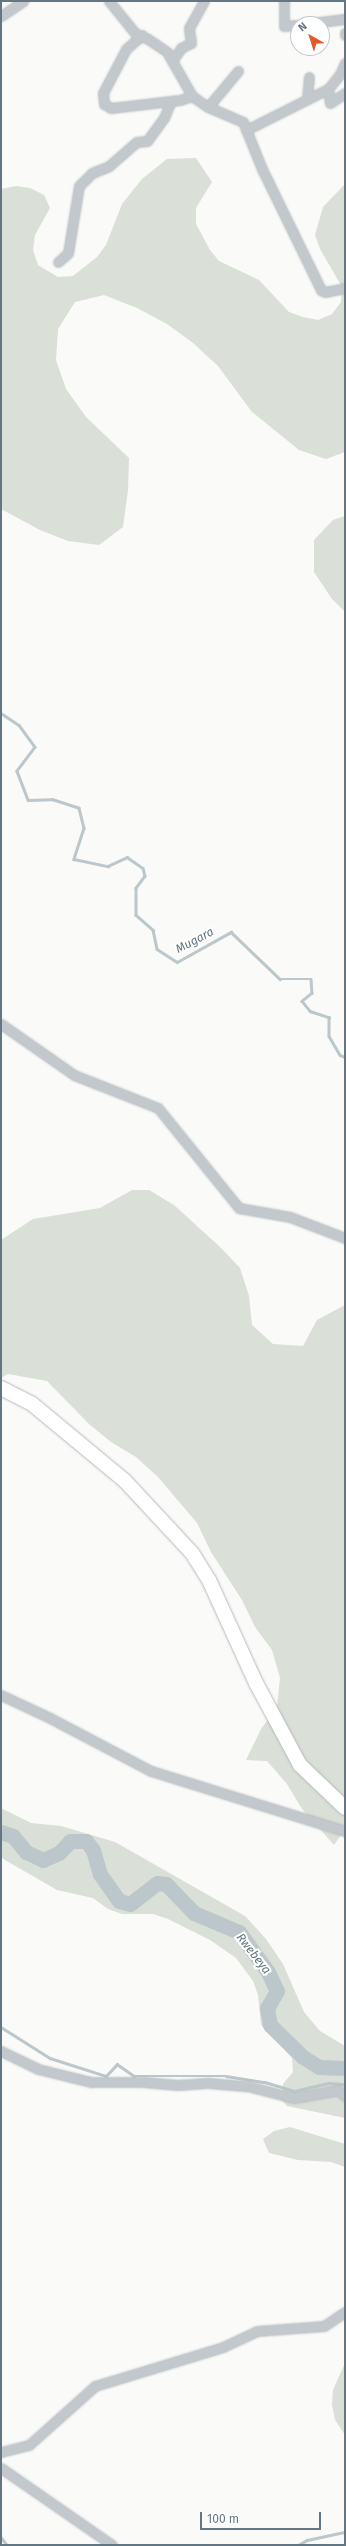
<!DOCTYPE html>
<html>
<head>
<meta charset="utf-8">
<style>
	body { margin:0 }
	#map { position:relative; width:346px; height:2546px; overflow:hidden; background:#fafaf8; font-family:"Fira Sans",sans-serif }
	div>[style] { position:absolute }
	.green>* { inset:0; background:#dadfd7 }
	.stream>* { height:2.5px; margin:-1.25px; padding:0 1.25px; transform-origin:1.25px; border-radius:1.25px; background:#bbc7cb }
	.river>* { height:15px; margin:-7.5px; padding:0 7.5px; transform-origin:7.5px; border-radius:7.5px; background:#bbc7cb }
	.roads { filter:drop-shadow(0 0 1px #b5babe) drop-shadow(0 0 1px #b5babe) }
	.street>* { height:9px; margin:-4.5px; padding:0 4.5px; transform-origin:4.5px; border-radius:4.5px; background:#c3c8cc }
	.primary>* { height:14px; margin:-7px; padding:0 7px; transform-origin:7px; border-radius:7px; background:#fff }
	span { translate:-50% -50%; white-space:nowrap; text-align:center; line-height:1.15; -webkit-text-stroke:4px #fff; paint-order:stroke }
	.water-label { font-size:12px; color:#60757c; font-style:italic }
	.frame { position:absolute; inset:0; border:2px solid #657683; pointer-events:none }
	.north { position:absolute; left:290px; top:16px; width:40px; height:40px; box-sizing:border-box; background:#fff; border:1px solid #c1c8cd; border-radius:50%; rotate:321deg; font-size:11px; font-weight:700; line-height:16px; text-align:center; color:#657683 }
	.north::after { content:''; display:block; margin:auto; width:14px; height:18px; background:#e4572e; clip-path:polygon(50% 0,100% 100%,50% 72%,0 100%) }
	.scale { position:absolute; left:200px; top:2512px; width:121px; height:18px; box-sizing:border-box; border:2px solid #657683; border-top:0; padding-left:5px; font-size:12px; line-height:14px; white-space:nowrap; color:#657683; -webkit-text-stroke:3px #fff; paint-order:stroke }
</style>
</head>
<body>
<div id="map">
	<div class="green">
		<div style="clip-path:polygon(196px 158px,212px 182px,196px 208px,196px 224px,210px 250px,219px 261px,259px 280px,289px 312px,303px 317px,318px 320px,332px 314px,341px 302px,342px 287px,320px 249px,315px 235px,323px 207px,345px 184px,345px 452px,326px 459px,299px 450px,252px 412px,218px 366px,193px 343px,167px 324px,137px 308px,104px 295px,75px 302px,58px 329px,56px 360px,66px 389px,86px 417px,129px 458px,128px 490px,123px 527px,99px 545px,68px 541px,40px 530px,1px 509px,1px 189px,16px 186px,30px 188px,44px 195px,50px 208px,35px 235px,33px 250px,38px 265px,58px 277px,73px 276px,97px 257px,106px 245px,122px 204px,142px 179px,167px 159px)"></div>
		<div style="clip-path:polygon(345px 516px,345px 612px,332px 599px,314px 572px,314px 540px,333px 520px)"></div>
		<div style="clip-path:polygon(132px 1190px,149px 1190px,174px 1205px,220px 1247px,240px 1268px,249px 1296px,252px 1325px,273px 1344px,303px 1346px,317px 1320px,345px 1305px,345px 1829px,334px 1845px,302px 1809px,287px 1784px,267px 1761px,246px 1760px,261px 1729px,277px 1707px,280px 1678px,272px 1650px,255px 1627px,242px 1600px,211px 1552px,197px 1523px,158px 1477px,136px 1457px,111px 1442px,89px 1424px,47px 1381px,8px 1374px,1px 1378px,1px 1240px,33px 1219px,100px 1208px)"></div>
		<div style="clip-path:polygon(1px 1808px,31px 1823px,61px 1826px,115px 1842px,245px 1916px,266px 1939px,283px 1964px,304px 2012px,320px 2031px,345px 2046px,345px 2118px,287px 2106px,282px 2100px,283px 2084px,293px 2072px,292px 2058px,261px 2025px,258px 1995px,253px 1981px,236px 1958px,210px 1940px,168px 1919px,153px 1914px,122px 1914px,108px 1909px,93px 1898px,57px 1890px,5px 1860px,1px 1857px)"></div>
		<div style="clip-path:polygon(290px 2127px,345px 2144px,345px 2167px,331px 2162px,298px 2160px,269px 2153px,263px 2139px,274px 2131px)"></div>
		<div style="clip-path:polygon(345px 2363px,345px 2435px,335px 2420px,332px 2405px,333px 2390px)"></div>
	</div>
	<div class="stream">
		<div style="left:1px;top:713px;width:22px;rotate:34deg"></div>
		<div style="left:19px;top:725px;width:27px;rotate:54deg"></div>
		<div style="left:35px;top:747px;width:30px;rotate:127deg"></div>
		<div style="left:17px;top:771px;width:31px;rotate:69deg"></div>
		<div style="left:28px;top:800px;width:24px;rotate:-2deg"></div>
		<div style="left:52px;top:799px;width:28px;rotate:18deg"></div>
		<div style="left:79px;top:808px;width:21px;rotate:76deg"></div>
		<div style="left:84px;top:828px;width:33px;rotate:108deg"></div>
		<div style="left:74px;top:859px;width:35px;rotate:12deg"></div>
		<div style="left:108px;top:866px;width:21px;rotate:-25deg"></div>
		<div style="left:127px;top:857px;width:19px;rotate:35deg"></div>
		<div style="left:143px;top:868px;width:8px;rotate:76deg"></div>
		<div style="left:145px;top:876px;width:15px;rotate:127deg"></div>
		<div style="left:136px;top:888px;width:27px;rotate:90deg"></div>
		<div style="left:136px;top:915px;width:23px;rotate:41deg"></div>
		<div style="left:153px;top:930px;width:19px;rotate:78deg"></div>
		<div style="left:157px;top:949px;width:24px;rotate:33deg"></div>
		<div style="left:177px;top:962px;width:62px;rotate:-29.1deg"></div>
		<div style="left:231px;top:932px;width:68px;rotate:43.8deg"></div>
		<div style="left:280px;top:979px;width:31px"></div>
		<div style="left:311px;top:979px;width:14px;rotate:86deg"></div>
		<div style="left:312px;top:993px;width:13px;rotate:141deg"></div>
		<div style="left:302px;top:1001px;width:13px;rotate:51deg"></div>
		<div style="left:310px;top:1011px;width:20px;rotate:18deg"></div>
		<div style="left:329px;top:1017px;width:19px;rotate:90deg"></div>
		<div style="left:329px;top:1036px;width:22px;rotate:60deg"></div>
		<div style="left:340px;top:1055px;width:5px;rotate:22deg"></div>
		<div style="left:1px;top:2027px;width:58px;rotate:32.3deg"></div>
		<div style="left:50px;top:2058px;width:59px;rotate:17.8deg"></div>
		<div style="left:106px;top:2076px;width:16px;rotate:-47deg"></div>
		<div style="left:117px;top:2064px;width:21px;rotate:35deg"></div>
		<div style="left:134px;top:2076px;width:92px"></div>
		<div style="left:226px;top:2076px;width:39px;rotate:9deg"></div>
		<div style="left:265px;top:2082px;width:30px;rotate:17deg"></div>
		<div style="left:294px;top:2091px;width:36px;rotate:-13deg"></div>
		<div style="left:329px;top:2083px;width:16px;rotate:4deg"></div>
		<div style="left:1px;top:2537px;width:10px;rotate:53deg"></div>
		<div style="left:298px;top:2545px;width:10px;rotate:-29deg"></div>
		<div style="left:307px;top:2540px;width:39px;rotate:-12deg"></div>
	</div>
	<div class="river">
		<div style="left:1px;top:1832px;width:13px;rotate:18deg"></div>
		<div style="left:13px;top:1836px;width:21px;rotate:51deg"></div>
		<div style="left:26px;top:1852px;width:19px;rotate:25deg"></div>
		<div style="left:43px;top:1860px;width:17px;rotate:-24deg"></div>
		<div style="left:59px;top:1853px;width:16px;rotate:-47deg"></div>
		<div style="left:70px;top:1841px;width:16px"></div>
		<div style="left:86px;top:1841px;width:11px;rotate:52deg"></div>
		<div style="left:93px;top:1850px;width:25px;rotate:74deg"></div>
		<div style="left:100px;top:1874px;width:33px;rotate:55deg"></div>
		<div style="left:119px;top:1901px;width:11px;rotate:15deg"></div>
		<div style="left:130px;top:1904px;width:34px;rotate:-38deg"></div>
		<div style="left:157px;top:1883px;width:9px;rotate:6deg"></div>
		<div style="left:166px;top:1884px;width:40px;rotate:46deg"></div>
		<div style="left:194px;top:1913px;width:49px;rotate:22.9deg"></div>
		<div style="left:239px;top:1932px;width:49px;rotate:54.1deg"></div>
		<div style="left:268px;top:1972px;width:21px;rotate:65deg"></div>
		<div style="left:277px;top:1991px;width:20px;rotate:120deg"></div>
		<div style="left:267px;top:2008px;width:17px;rotate:80deg"></div>
		<div style="left:270px;top:2025px;width:46px;rotate:44.1deg"></div>
		<div style="left:303px;top:2057px;width:19px;rotate:32deg"></div>
		<div style="left:319px;top:2067px;width:26px;rotate:2deg"></div>
	</div>
	<div class="roads">
		<div class="street">
			<div style="left:109px;top:1px;width:41px;rotate:50.9deg"></div>
			<div style="left:135px;top:33px;width:14px;rotate:25deg"></div>
			<div style="left:148px;top:39px;width:23px;rotate:34deg"></div>
			<div style="left:167px;top:52px;width:51px;rotate:60.4deg"></div>
			<div style="left:192px;top:96px;width:19px;rotate:35deg"></div>
			<div style="left:208px;top:107px;width:38px;rotate:23deg"></div>
			<div style="left:243px;top:122px;width:51px;rotate:68deg"></div>
			<div style="left:262px;top:169px;width:135px;rotate:64deg"></div>
			<div style="left:321px;top:290px;width:4px;rotate:27deg"></div>
			<div style="left:325px;top:292px;width:20px;rotate:-11deg"></div>
			<div style="left:284px;top:1px;width:25px;rotate:90deg"></div>
			<div style="left:284px;top:26px;width:14px;rotate:-4deg"></div>
			<div style="left:1px;top:16px;width:27px;rotate:-34deg"></div>
			<div style="left:303px;top:24px;width:42px;rotate:-6.8deg"></div>
			<div style="left:345px;top:33px;width:2px;rotate:90deg"></div>
			<div style="left:142px;top:35px;width:21px;rotate:139deg"></div>
			<div style="left:126px;top:49px;width:50px;rotate:117.6deg"></div>
			<div style="left:103px;top:93px;width:11px;rotate:85deg"></div>
			<div style="left:104px;top:104px;width:8px;rotate:30deg"></div>
			<div style="left:111px;top:108px;width:69px;rotate:-6.6deg"></div>
			<div style="left:180px;top:100px;width:13px;rotate:-18deg"></div>
			<div style="left:172px;top:61px;width:16px;rotate:-55deg"></div>
			<div style="left:181px;top:48px;width:11px;rotate:-27deg"></div>
			<div style="left:191px;top:43px;width:15px;rotate:-98deg"></div>
			<div style="left:189px;top:28px;width:31px;rotate:-61deg"></div>
			<div style="left:328px;top:89px;width:14px;rotate:82deg"></div>
			<div style="left:330px;top:103px;width:18px;rotate:-34deg"></div>
			<div style="left:307px;top:99px;width:22px;rotate:-85deg"></div>
			<div style="left:208px;top:107px;width:47px;rotate:-50.2deg"></div>
			<div style="left:246px;top:130px;width:92px;rotate:-26.6deg"></div>
			<div style="left:328px;top:89px;width:19px;rotate:-51deg"></div>
			<div style="left:340px;top:74px;width:12px;rotate:-66deg"></div>
			<div style="left:58px;top:262px;width:13px;rotate:-42deg"></div>
			<div style="left:68px;top:253px;width:68px;rotate:-80.7deg"></div>
			<div style="left:79px;top:186px;width:18px;rotate:-45deg"></div>
			<div style="left:92px;top:173px;width:18px;rotate:-22deg"></div>
			<div style="left:109px;top:166px;width:37px;rotate:-41deg"></div>
			<div style="left:137px;top:142px;width:10px;rotate:-6deg"></div>
			<div style="left:147px;top:141px;width:29px;rotate:-54deg"></div>
			<div style="left:164px;top:118px;width:18px;rotate:-68deg"></div>
			<div style="left:1px;top:1024px;width:89px;rotate:34.9deg"></div>
			<div style="left:74px;top:1075px;width:90px;rotate:21.4deg"></div>
			<div style="left:158px;top:1108px;width:129px;rotate:51deg"></div>
			<div style="left:239px;top:1208px;width:52px;rotate:10deg"></div>
			<div style="left:290px;top:1217px;width:59px;rotate:20.9deg"></div>
			<div style="left:1px;top:1695px;width:54px;rotate:25.1deg"></div>
			<div style="left:50px;top:1718px;width:114px;rotate:27.7deg"></div>
			<div style="left:151px;top:1771px;width:203px;rotate:17.2deg"></div>
			<div style="left:1px;top:2051px;width:41px;rotate:25.9deg"></div>
			<div style="left:38px;top:2069px;width:55px;rotate:13.8deg"></div>
			<div style="left:91px;top:2082px;width:52px"></div>
			<div style="left:143px;top:2082px;width:35px;rotate:5deg"></div>
			<div style="left:178px;top:2085px;width:31px;rotate:-4deg"></div>
			<div style="left:209px;top:2083px;width:38px;rotate:5deg"></div>
			<div style="left:247px;top:2086px;width:49px;rotate:14.3deg"></div>
			<div style="left:294px;top:2098px;width:45px;rotate:-10.3deg"></div>
			<div style="left:338px;top:2090px;width:9px;rotate:41deg"></div>
			<div style="left:1px;top:2452px;width:29px;rotate:-14deg"></div>
			<div style="left:29px;top:2445px;width:89px;rotate:-41.8deg"></div>
			<div style="left:95px;top:2386px;width:134px;rotate:-16.9deg"></div>
			<div style="left:223px;top:2347px;width:38px;rotate:-25deg"></div>
			<div style="left:257px;top:2331px;width:67px;rotate:-4.3deg"></div>
			<div style="left:324px;top:2326px;width:25px;rotate:-34deg"></div>
			<div style="left:1px;top:2468px;width:135px;rotate:34.7deg"></div>
		</div>
		<div class="primary">
			<div style="left:1px;top:1388px;width:34px;rotate:27deg"></div>
			<div style="left:31px;top:1403px;width:122px;rotate:39.7deg"></div>
			<div style="left:125px;top:1481px;width:98px;rotate:47.1deg"></div>
			<div style="left:192px;top:1553px;width:32px;rotate:58deg"></div>
			<div style="left:209px;top:1580px;width:113px;rotate:65.5deg"></div>
			<div style="left:256px;top:1683px;width:93px;rotate:61.8deg"></div>
			<div style="left:300px;top:1765px;width:62px;rotate:43.7deg"></div>
		</div>
	</div>
	<div class="water-label">
		<span style="left:195px;top:941px;rotate:-28deg">Mugara</span>
		<span style="left:253px;top:1954px;rotate:52deg">Rwebeya</span>
	</div>
	<div class="frame"></div>
	<div class="north">N</div>
	<div class="scale">100 m</div>
</div>
</body>
</html>
